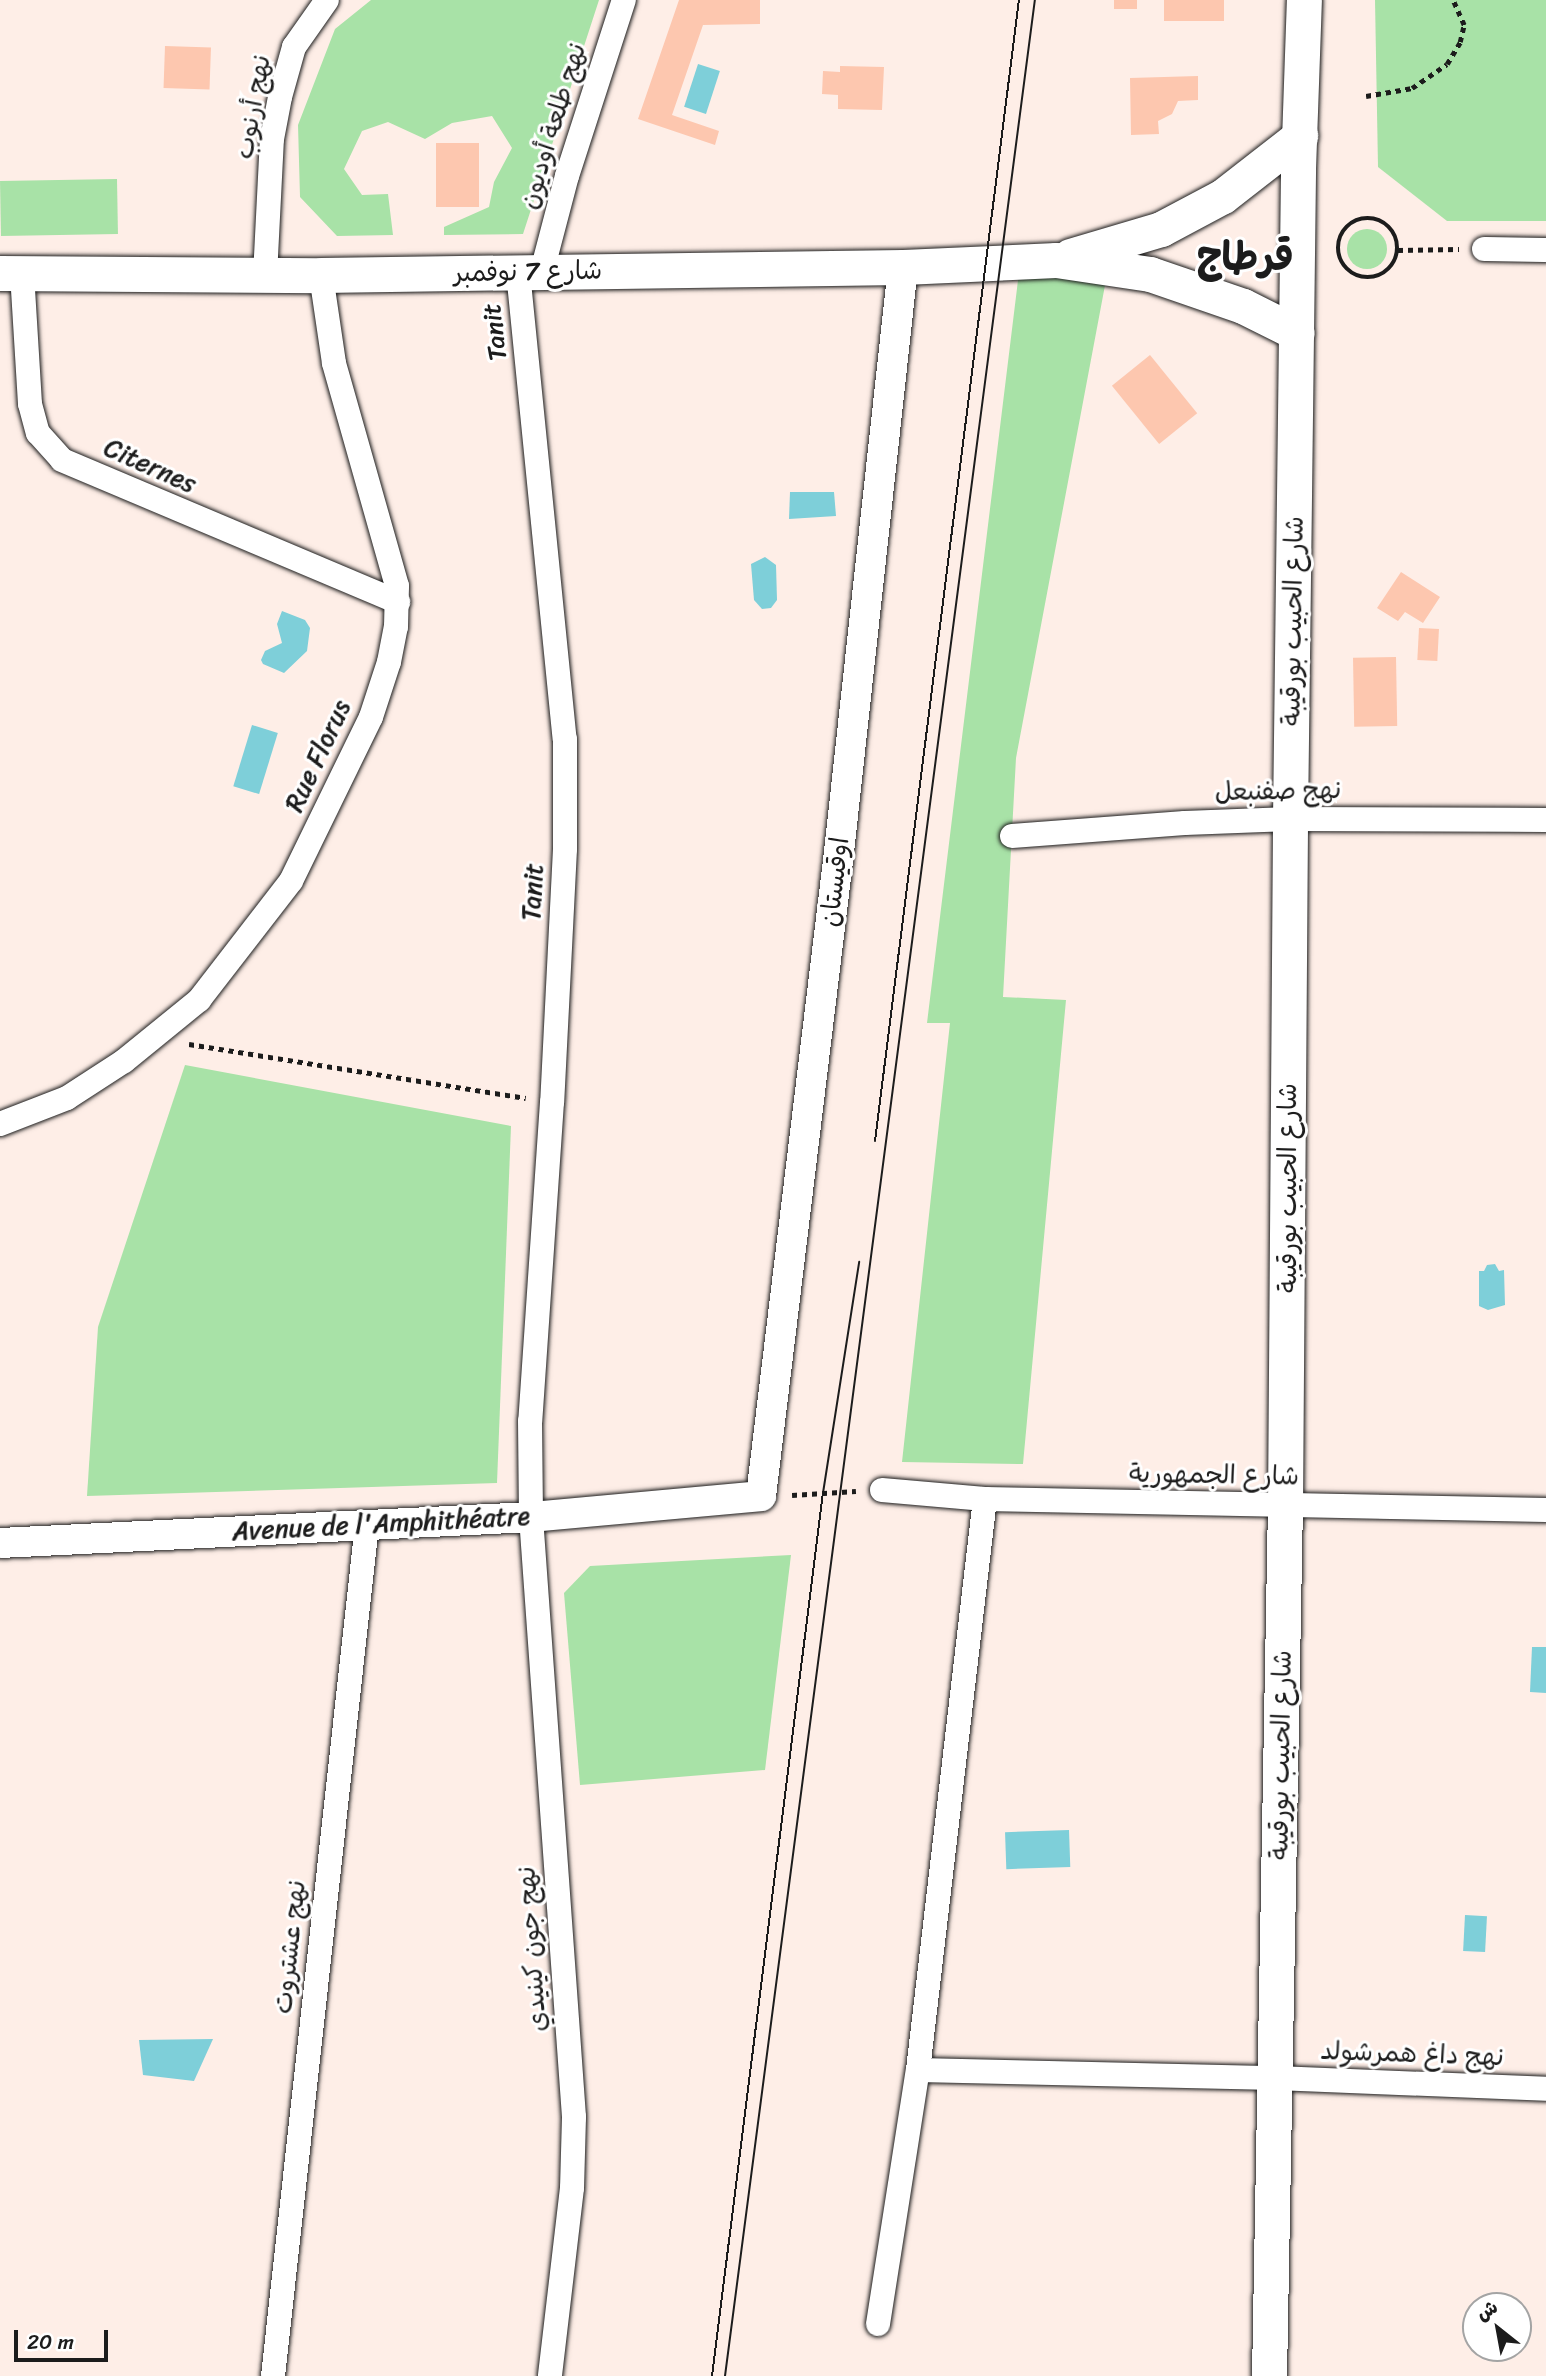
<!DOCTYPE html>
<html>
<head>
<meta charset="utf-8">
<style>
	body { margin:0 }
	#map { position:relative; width:1546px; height:2376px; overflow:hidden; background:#feeee7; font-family:Sriracha,"Playpen Sans Arabic",sans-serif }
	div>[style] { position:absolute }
	.green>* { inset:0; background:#a8e2a7; transform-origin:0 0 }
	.round { border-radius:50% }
	.water>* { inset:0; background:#7ecfd9; transform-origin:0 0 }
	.building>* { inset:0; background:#fdc7af; transform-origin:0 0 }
	.path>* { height:4.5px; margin-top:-2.25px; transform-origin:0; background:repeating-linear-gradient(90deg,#1c1c1c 0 5px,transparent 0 10px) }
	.path>.ring { margin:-2.25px; padding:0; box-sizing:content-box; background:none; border:4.5px solid #1c1c1c; border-radius:50% }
	.roads { filter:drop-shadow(0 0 2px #1c1c1c) drop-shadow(0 0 2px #1c1c1c) }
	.minor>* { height:24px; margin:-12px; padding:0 12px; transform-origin:12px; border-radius:12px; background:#fff }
	.tertiary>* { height:30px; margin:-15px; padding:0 15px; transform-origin:15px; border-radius:15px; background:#fff }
	.secondary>* { height:35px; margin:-17.5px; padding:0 17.5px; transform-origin:17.5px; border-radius:17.5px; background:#fff }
	.tram>* { height:2px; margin:-1px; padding:0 1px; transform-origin:1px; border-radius:1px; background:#1c1c1c }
	span { translate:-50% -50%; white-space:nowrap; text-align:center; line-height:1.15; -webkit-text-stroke:6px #fff; paint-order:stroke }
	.street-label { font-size:26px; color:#1c1c1c }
	.town-label { font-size:40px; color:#1c1c1c; font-weight:700 }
	.north { position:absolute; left:1462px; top:2292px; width:70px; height:70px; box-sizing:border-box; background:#fff; border:2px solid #a4a4a4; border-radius:50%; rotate:329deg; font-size:19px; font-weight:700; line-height:28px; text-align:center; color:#1c1c1c }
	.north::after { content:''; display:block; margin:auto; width:24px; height:32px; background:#1c1c1c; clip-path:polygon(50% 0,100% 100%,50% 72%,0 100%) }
	.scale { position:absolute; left:14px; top:2330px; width:94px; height:32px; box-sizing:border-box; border:4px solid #1c1c1c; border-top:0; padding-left:9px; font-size:21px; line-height:24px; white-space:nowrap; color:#1c1c1c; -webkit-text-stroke:5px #fff; paint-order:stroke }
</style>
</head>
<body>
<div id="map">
	<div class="green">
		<div style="clip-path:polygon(371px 0,599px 0,523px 234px,444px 235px,444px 227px,489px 207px,494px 182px,512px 148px,492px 116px,452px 123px,425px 139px,388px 122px,362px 131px,344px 169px,362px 195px,388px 194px,393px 235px,337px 236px,300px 197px,298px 125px,335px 29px)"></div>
		<div style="clip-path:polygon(1375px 0,1546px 0,1546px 221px,1447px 221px,1378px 167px)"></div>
		<div style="left:117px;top:179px;width:55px;height:117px;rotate:89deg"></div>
		<div class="round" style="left:1347px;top:229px;width:40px;height:40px"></div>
		<div style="clip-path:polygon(1019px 272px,1106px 280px,1016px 758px,1003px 997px,1066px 1000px,1023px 1464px,902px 1462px,950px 1023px,927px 1023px)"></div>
		<div style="clip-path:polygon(185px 1065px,511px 1126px,497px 1483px,87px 1496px,98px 1327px)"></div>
		<div style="clip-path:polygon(791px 1555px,765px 1770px,580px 1785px,564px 1593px,590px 1566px)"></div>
	</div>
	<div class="water">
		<div style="left:698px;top:64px;width:23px;height:45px;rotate:18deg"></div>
		<div style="clip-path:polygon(790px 492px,834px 492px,836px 516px,789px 519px)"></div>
		<div style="clip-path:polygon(765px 557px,776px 565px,777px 600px,771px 608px,762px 609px,754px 600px,751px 564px)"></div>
		<div style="clip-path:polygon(282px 611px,305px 620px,310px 628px,307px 651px,284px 673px,263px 664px,261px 660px,265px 651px,282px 643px,277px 624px)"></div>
		<div style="left:252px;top:725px;width:27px;height:64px;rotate:17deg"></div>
		<div style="clip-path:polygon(1495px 1264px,1499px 1271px,1504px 1270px,1505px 1305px,1488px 1310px,1479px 1306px,1479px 1271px,1484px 1271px,1487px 1265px)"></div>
		<div style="clip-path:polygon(1532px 1647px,1546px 1647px,1546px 1693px,1530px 1692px)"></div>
		<div style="left:1069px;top:1830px;width:37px;height:64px;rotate:88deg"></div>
		<div style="left:1465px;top:1915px;width:22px;height:36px;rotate:3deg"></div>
		<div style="clip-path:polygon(213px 2039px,194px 2081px,143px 2075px,139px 2040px)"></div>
	</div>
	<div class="building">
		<div style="clip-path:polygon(679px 0,760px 0,760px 24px,703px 25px,672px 115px,719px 131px,715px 145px,638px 119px)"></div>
		<div style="left:1114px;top:0;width:23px;height:9px"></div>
		<div style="left:1164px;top:0;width:60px;height:21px"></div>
		<div style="left:165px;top:46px;width:46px;height:42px;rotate:2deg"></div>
		<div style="clip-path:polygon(840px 66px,884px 67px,882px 110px,838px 109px,838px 95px,822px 94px,823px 71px,840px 72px)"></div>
		<div style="clip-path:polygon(1198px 76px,1198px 100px,1178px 101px,1172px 114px,1158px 121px,1159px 134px,1131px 135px,1130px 78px)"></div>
		<div style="left:436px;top:143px;width:43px;height:64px"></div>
		<div style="left:1150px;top:355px;width:75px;height:49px;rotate:51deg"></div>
		<div style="clip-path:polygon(1401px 572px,1440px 597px,1423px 623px,1405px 612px,1398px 621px,1377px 608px)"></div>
		<div style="left:1419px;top:628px;width:20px;height:32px;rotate:3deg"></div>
		<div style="left:1396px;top:657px;width:69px;height:43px;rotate:89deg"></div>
	</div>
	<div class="path">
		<div style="left:1366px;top:96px;width:47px;rotate:-9.9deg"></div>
		<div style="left:1412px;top:88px;width:42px;rotate:-34.4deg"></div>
		<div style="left:1447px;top:64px;width:26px;rotate:-59deg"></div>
		<div style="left:1460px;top:42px;width:17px;rotate:-77deg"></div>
		<div style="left:1464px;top:25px;width:27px;rotate:-114deg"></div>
		<div class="ring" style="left:1338px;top:218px;width:55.5px;height:55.5px"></div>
		<div style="left:1398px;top:250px;width:61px;rotate:-0.9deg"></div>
		<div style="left:189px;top:1044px;width:341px;rotate:9.1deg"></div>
		<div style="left:792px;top:1495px;width:64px;rotate:-3.6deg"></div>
	</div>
	<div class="roads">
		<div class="minor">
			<div style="left:1484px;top:249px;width:62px;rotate:0.9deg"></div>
			<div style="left:542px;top:271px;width:98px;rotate:-75.3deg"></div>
			<div style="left:567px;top:176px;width:185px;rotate:-72.1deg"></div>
			<div style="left:518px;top:272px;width:469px;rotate:84.3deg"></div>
			<div style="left:565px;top:739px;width:110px;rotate:90deg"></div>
			<div style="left:565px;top:849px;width:253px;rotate:92.9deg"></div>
			<div style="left:552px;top:1102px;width:320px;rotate:93.9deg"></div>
			<div style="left:530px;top:1421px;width:96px;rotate:89.4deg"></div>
			<div style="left:531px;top:1517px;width:602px;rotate:85.9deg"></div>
			<div style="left:574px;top:2117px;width:71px;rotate:91.6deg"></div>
			<div style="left:572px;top:2188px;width:189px;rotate:96.7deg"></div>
			<div style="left:22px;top:273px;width:131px;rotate:86.5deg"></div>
			<div style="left:30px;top:404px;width:30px;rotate:75deg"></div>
			<div style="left:38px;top:433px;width:36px;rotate:48deg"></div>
			<div style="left:62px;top:460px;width:365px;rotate:22.9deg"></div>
			<div style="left:265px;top:276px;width:137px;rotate:-87.1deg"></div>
			<div style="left:272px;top:139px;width:43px;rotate:-79.2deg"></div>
			<div style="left:280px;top:97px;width:52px;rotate:-74.4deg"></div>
			<div style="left:294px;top:47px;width:57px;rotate:-54.9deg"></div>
			<div style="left:1012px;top:836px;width:173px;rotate:-4.3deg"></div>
			<div style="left:1185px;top:823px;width:105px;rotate:-2.2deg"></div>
			<div style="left:1290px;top:819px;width:256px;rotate:0.2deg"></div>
			<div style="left:0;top:1124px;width:72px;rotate:-21.2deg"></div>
			<div style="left:67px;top:1098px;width:68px;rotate:-33deg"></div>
			<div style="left:124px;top:1061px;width:97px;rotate:-39.1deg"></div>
			<div style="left:199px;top:1000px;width:150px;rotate:-52.3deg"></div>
			<div style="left:291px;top:881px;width:182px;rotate:-64deg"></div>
			<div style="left:371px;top:717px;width:58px;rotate:-71.9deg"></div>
			<div style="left:389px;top:662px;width:36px;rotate:-79deg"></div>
			<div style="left:396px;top:627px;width:41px;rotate:-88.6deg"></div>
			<div style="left:397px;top:586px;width:232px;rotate:-105.8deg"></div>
			<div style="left:334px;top:363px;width:89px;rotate:-98.4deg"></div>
			<div style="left:882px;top:1490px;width:103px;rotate:5deg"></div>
			<div style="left:985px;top:1499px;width:561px;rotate:1.12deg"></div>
			<div style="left:918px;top:2070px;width:358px;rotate:1.3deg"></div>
			<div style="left:1276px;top:2078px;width:270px;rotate:2.3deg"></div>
			<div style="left:878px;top:2324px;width:257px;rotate:-81.1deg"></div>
			<div style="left:918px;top:2070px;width:575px;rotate:-83.31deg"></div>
			<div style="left:273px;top:2376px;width:857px;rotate:-83.7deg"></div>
		</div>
		<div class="tertiary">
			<div style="left:0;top:1543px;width:532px;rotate:-2.8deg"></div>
			<div style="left:531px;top:1517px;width:231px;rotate:-5.2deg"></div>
			<div style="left:761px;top:1496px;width:649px;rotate:-83.09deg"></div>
			<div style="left:839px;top:852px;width:588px;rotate:-83.76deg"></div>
		</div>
		<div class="secondary">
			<div style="left:1070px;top:256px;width:95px;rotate:-16.5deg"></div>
			<div style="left:1161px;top:229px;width:70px;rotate:-28deg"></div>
			<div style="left:1223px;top:196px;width:98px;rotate:-37.9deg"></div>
			<div style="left:0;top:273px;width:321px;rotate:0.4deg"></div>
			<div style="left:321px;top:275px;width:582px;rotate:-0.79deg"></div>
			<div style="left:903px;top:267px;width:153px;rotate:-2.6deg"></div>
			<div style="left:1056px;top:260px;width:95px;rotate:8.5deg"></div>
			<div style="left:1150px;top:274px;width:98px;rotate:19deg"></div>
			<div style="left:1243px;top:306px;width:60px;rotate:26.6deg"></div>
			<div style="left:1269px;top:2376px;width:869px;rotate:-88.95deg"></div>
			<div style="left:1285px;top:1507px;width:688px;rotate:-89.58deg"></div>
			<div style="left:1290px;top:819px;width:650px;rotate:-89.29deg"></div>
			<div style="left:1298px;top:169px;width:169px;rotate:-88deg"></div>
		</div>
	</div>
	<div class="tram">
		<div style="left:875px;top:1141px;width:1150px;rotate:-82.81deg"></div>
		<div style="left:712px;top:2376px;width:890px;rotate:-82.84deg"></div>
		<div style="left:823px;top:1493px;width:234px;rotate:-81.1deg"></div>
		<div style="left:725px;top:2376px;width:2396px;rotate:-82.57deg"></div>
	</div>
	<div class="street-label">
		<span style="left:253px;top:107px;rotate:-80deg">نهج أرنوب</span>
		<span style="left:553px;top:126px;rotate:-73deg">نهج طلعة أوديون</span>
		<span style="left:528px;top:272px;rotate:-1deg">شارع 7 نوفمبر</span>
		<span style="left:495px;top:332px;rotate:-97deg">Tanit</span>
		<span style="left:150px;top:466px;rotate:24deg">Citernes</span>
		<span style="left:1293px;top:621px;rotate:-89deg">شارع الحبيب بورقيبة</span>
		<span style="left:318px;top:756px;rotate:-65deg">Rue Florus</span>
		<span style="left:1278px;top:791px;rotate:-1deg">نهج صفنبعل</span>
		<span style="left:835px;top:882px;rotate:-83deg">اوقيستان</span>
		<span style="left:533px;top:892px;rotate:-87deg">Tanit</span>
		<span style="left:1288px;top:1188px;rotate:-90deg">شارع الحبيب بورقيبة</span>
		<span style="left:1214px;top:1475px;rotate:1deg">شارع الجمهورية</span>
		<span style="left:381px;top:1524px;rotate:-3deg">Avenue de l'Amphithéatre</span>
		<span style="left:1281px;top:1755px;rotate:-89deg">شارع الحبيب بورقيبة</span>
		<span style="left:290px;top:1947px;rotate:-84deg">نهج عشتروت</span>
		<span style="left:532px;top:1949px;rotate:-94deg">نهج جون كينيدي</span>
		<span style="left:1412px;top:2054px;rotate:2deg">نهج داغ همرشولد</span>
	</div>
	<div class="town-label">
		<span style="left:1245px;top:257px">قرطاج</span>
	</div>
	<div class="north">ش</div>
	<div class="scale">20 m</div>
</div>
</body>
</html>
